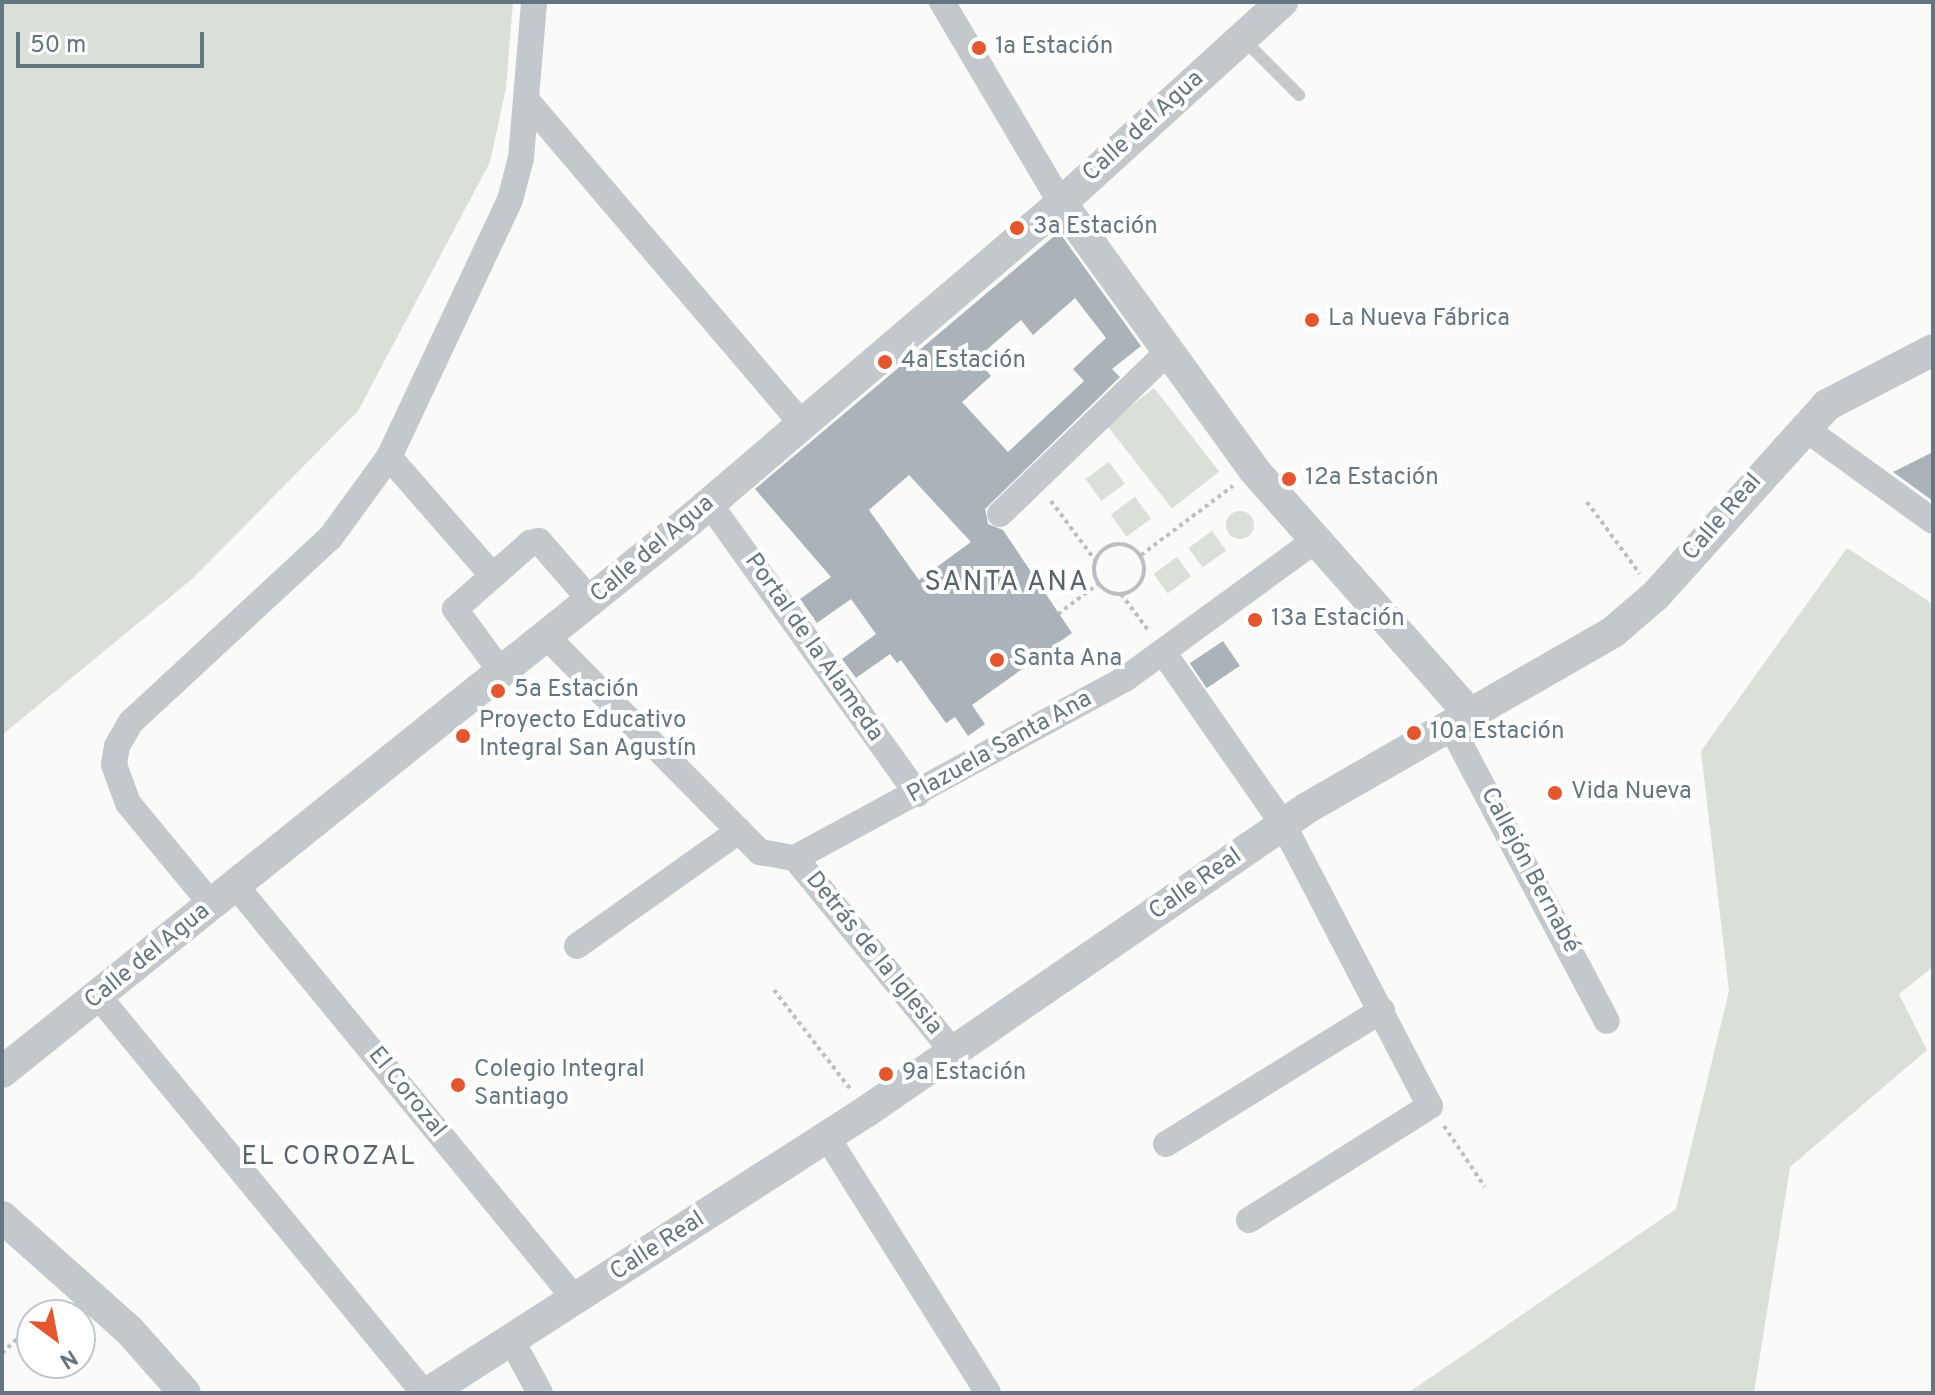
<!DOCTYPE html>
<html>
<head>
<meta charset="utf-8">
<style>
	body { margin:0 }
	#map { position:relative; width:1935px; height:1395px; overflow:hidden; background:#fafaf8; font-family:Overpass,sans-serif }
	div>[style] { position:absolute }
	.green>* { inset:0; background:#dadfd7; transform-origin:0 0 }
	.round { border-radius:50% }
	.building>* { inset:0; background:#aab3b9; transform-origin:0 0 }
	.path>* { height:4px; margin-top:-2px; transform-origin:0; background:repeating-linear-gradient(90deg,#bbbfc2 0 4px,transparent 0 8px) }
	.path>.ring { margin:-2px; padding:0; box-sizing:content-box; background:none; border:4px solid #bbbfc2; border-radius:50% }
	.service>* { height:12px; margin:-6px; padding:0 6px; transform-origin:6px; border-radius:6px; background:#c3c8cc }
	.minor>* { height:26px; margin:-13px; padding:0 13px; transform-origin:13px; border-radius:13px; background:#c3c8cc }
	.tertiary>* { height:32px; margin:-16px; padding:0 16px; transform-origin:16px; border-radius:16px; background:#c3c8cc }
	.dots>* { width:22px; height:22px; translate:-50% -50%; box-sizing:border-box; border:4px solid #fff; border-radius:50% }
	span { translate:-50% -50%; white-space:nowrap; text-align:center; line-height:1.15; -webkit-text-stroke:8px #fff; paint-order:stroke }
	.poi-label { font-size:24px; color:#657683 }
	.left { translate:0 -50%; text-align:left }
	.street-label { font-size:24px; color:#657683 }
	.neighbourhood-label { font-size:26px; color:#57646e; letter-spacing:2px }
	.quarter-label { font-size:28px; color:#57646e; letter-spacing:2px }
	.frame { position:absolute; inset:0; border:4px solid #657683; pointer-events:none }
	.north { position:absolute; left:16px; top:1299px; width:80px; height:80px; box-sizing:border-box; background:#fff; border:2px solid #c1c8cd; border-radius:50%; rotate:148deg; font-size:22px; font-weight:700; line-height:32px; text-align:center; color:#657683 }
	.north::after { content:''; display:block; margin:auto; width:28px; height:36px; background:#e4572e; clip-path:polygon(50% 0,100% 100%,50% 72%,0 100%) }
	.scale { position:absolute; left:16px; top:32px; width:188px; height:36px; box-sizing:border-box; border:4px solid #657683; border-top:0; padding-left:10px; font-size:24px; line-height:28px; white-space:nowrap; color:#657683; -webkit-text-stroke:6px #fff; paint-order:stroke }
</style>
</head>
<body>
<div id="map">
	<div class="green">
		<div style="clip-path:polygon(2px 2px,513px 2px,506px 88px,490px 162px,358px 411px,192px 579px,2px 735px)"></div>
		<div style="left:1154px;top:388px;width:106px;height:60px;rotate:52deg"></div>
		<div style="left:1109px;top:462px;width:27px;height:29px;rotate:54deg"></div>
		<div style="left:1135px;top:497px;width:27px;height:30px;rotate:54deg"></div>
		<div class="round" style="left:1226px;top:511px;width:28px;height:28px"></div>
		<div style="left:1212px;top:531px;width:24px;height:29px;rotate:54deg"></div>
		<div style="clip-path:polygon(1847px 548px,1933px 604px,1933px 967px,1899px 994px,1927px 1050px,1790px 1167px,1754px 1393px,1408px 1393px,1676px 1209px,1729px 991px,1701px 751px)"></div>
		<div style="left:1177px;top:557px;width:24px;height:29px;rotate:54deg"></div>
	</div>
	<div class="building">
		<div style="clip-path:polygon(evenodd,1059px 232px,1141px 346px,1112px 369px,1120px 377px,985px 509px,988px 524px,1003px 530px,1072px 633px,972px 705px,985px 724px,968px 736px,955px 717px,946px 723px,901px 660px,897px 663px,890px 654px,856px 678px,842px 659px,876px 634px,851px 599px,817px 623px,800px 599px,831px 577px,755px 489px,1059px 232px,1075px 298px,1106px 338px,1073px 369px,1084px 381px,1008px 452px,962px 402px,991px 376px,976px 359px,1021px 320px,1033px 335px,1075px 298px,1059px 232px,909px 475px,971px 542px,919px 580px,869px 510px,909px 475px)"></div>
		<div style="clip-path:polygon(1933px 452px,1933px 501px,1893px 472px)"></div>
		<div style="left:1223px;top:641px;width:30px;height:40px;rotate:56deg"></div>
	</div>
	<div class="path">
		<div style="left:1051px;top:501px;width:74px;rotate:53.3deg"></div>
		<div style="left:1587px;top:502px;width:89px;rotate:53.6deg"></div>
		<div class="ring" style="left:1094px;top:544px;width:46px;height:46px"></div>
		<div style="left:1141px;top:555px;width:115px;rotate:-36.9deg"></div>
		<div style="left:1121px;top:594px;width:45px;rotate:53.1deg"></div>
		<div style="left:1058px;top:614px;width:50px;rotate:-36.9deg"></div>
		<div style="left:774px;top:990px;width:126px;rotate:52.4deg"></div>
		<div style="left:1444px;top:1126px;width:73px;rotate:56.1deg"></div>
		<div style="left:42px;top:1315px;width:18px;rotate:-43deg"></div>
		<div style="left:2px;top:1353px;width:41px;rotate:-43deg"></div>
	</div>
	<div class="service">
		<div style="left:1244px;top:40px;width:78px;rotate:45deg"></div>
	</div>
	<div class="minor">
		<div style="left:942px;top:2px;width:234px;rotate:59.4deg"></div>
		<div style="left:528px;top:102px;width:423px;rotate:49.6deg"></div>
		<div style="left:1803px;top:427px;width:160px;rotate:35.9deg"></div>
		<div style="left:389px;top:457px;width:157px;rotate:48.9deg"></div>
		<div style="left:709px;top:503px;width:358px;rotate:54.4deg"></div>
		<div style="left:1000px;top:514px;width:233px;rotate:-44deg"></div>
		<div style="left:547px;top:637px;width:303px;rotate:45.3deg"></div>
		<div style="left:760px;top:852px;width:36px;rotate:10deg"></div>
		<div style="left:795px;top:858px;width:252px;rotate:50.8deg"></div>
		<div style="left:1163px;top:652px;width:210px;rotate:55.1deg"></div>
		<div style="left:1283px;top:824px;width:318px;rotate:62.5deg"></div>
		<div style="left:1430px;top:1106px;width:214px;rotate:147.8deg"></div>
		<div style="left:502px;top:673px;width:79px;rotate:-126.3deg"></div>
		<div style="left:455px;top:609px;width:100px;rotate:-41.3deg"></div>
		<div style="left:530px;top:543px;width:9px;rotate:-13deg"></div>
		<div style="left:539px;top:541px;width:79px;rotate:49.1deg"></div>
		<div style="left:1449px;top:723px;width:337px;rotate:62.1deg"></div>
		<div style="left:795px;top:858px;width:375px;rotate:-28.5deg"></div>
		<div style="left:1125px;top:679px;width:234px;rotate:-36.1deg"></div>
		<div style="left:236px;top:886px;width:536px;rotate:50.61deg"></div>
		<div style="left:212px;top:905px;width:132px;rotate:-129.5deg"></div>
		<div style="left:128px;top:803px;width:40px;rotate:-110.2deg"></div>
		<div style="left:114px;top:765px;width:19px;rotate:-81deg"></div>
		<div style="left:117px;top:746px;width:28px;rotate:-60deg"></div>
		<div style="left:131px;top:722px;width:271px;rotate:-42.8deg"></div>
		<div style="left:330px;top:538px;width:100px;rotate:-53.9deg"></div>
		<div style="left:389px;top:457px;width:284px;rotate:-64.8deg"></div>
		<div style="left:510px;top:200px;width:43px;rotate:-75.3deg"></div>
		<div style="left:521px;top:158px;width:157px;rotate:-85.2deg"></div>
		<div style="left:577px;top:946px;width:199px;rotate:-35.4deg"></div>
		<div style="left:99px;top:997px;width:512px;rotate:50.62deg"></div>
		<div style="left:827px;top:1137px;width:302px;rotate:57.8deg"></div>
		<div style="left:1166px;top:1144px;width:254px;rotate:-31.8deg"></div>
		<div style="left:512px;top:1341px;width:59px;rotate:61.7deg"></div>
	</div>
	<div class="tertiary">
		<div style="left:1061px;top:203px;width:329px;rotate:54.1deg"></div>
		<div style="left:1254px;top:470px;width:324px;rotate:48.5deg"></div>
		<div style="left:2px;top:1072px;width:881px;rotate:-38.73deg"></div>
		<div style="left:689px;top:521px;width:489px;rotate:-40.5deg"></div>
		<div style="left:1061px;top:203px;width:299px;rotate:-42.3deg"></div>
		<div style="left:2px;top:1217px;width:170px;rotate:41.7deg"></div>
		<div style="left:129px;top:1330px;width:84px;rotate:48.4deg"></div>
		<div style="left:428px;top:1393px;width:522px;rotate:-32.72deg"></div>
		<div style="left:867px;top:1111px;width:534px;rotate:-34.55deg"></div>
		<div style="left:1307px;top:808px;width:353px;rotate:-29.9deg"></div>
		<div style="left:1613px;top:632px;width:57px;rotate:-40.7deg"></div>
		<div style="left:1656px;top:595px;width:256px;rotate:-48deg"></div>
		<div style="left:1827px;top:405px;width:119px;rotate:-27.4deg"></div>
	</div>
	<div class="dots">
		<div style="left:979px;top:48px;background:#e4572e"></div>
		<div style="left:1017px;top:228px;background:#e4572e"></div>
		<div style="left:1312px;top:320px;background:#e4572e"></div>
		<div style="left:885px;top:362px;background:#e4572e"></div>
		<div style="left:1289px;top:479px;background:#e4572e"></div>
		<div style="left:1255px;top:620px;background:#e4572e"></div>
		<div style="left:997px;top:660px;background:#e4572e"></div>
		<div style="left:498px;top:691px;background:#e4572e"></div>
		<div style="left:1414px;top:733px;background:#e4572e"></div>
		<div style="left:463px;top:736px;background:#e4572e"></div>
		<div style="left:1555px;top:793px;background:#e4572e"></div>
		<div style="left:886px;top:1074px;background:#e4572e"></div>
		<div style="left:458px;top:1085px;background:#e4572e"></div>
	</div>
	<div class="poi-label">
		<span class="left" style="left:995px;top:48px">1a Estación</span>
		<span class="left" style="left:1033px;top:228px">3a Estación</span>
		<span class="left" style="left:1328px;top:320px">La Nueva Fábrica</span>
		<span class="left" style="left:901px;top:362px">4a Estación</span>
		<span class="left" style="left:1305px;top:479px">12a Estación</span>
		<span class="left" style="left:1271px;top:620px">13a Estación</span>
		<span class="left" style="left:1013px;top:660px">Santa Ana</span>
		<span class="left" style="left:514px;top:691px">5a Estación</span>
		<span class="left" style="left:479px;top:736px">Proyecto Educativo<br>Integral San Agustín</span>
		<span class="left" style="left:1430px;top:733px">10a Estación</span>
		<span class="left" style="left:1571px;top:793px">Vida Nueva</span>
		<span class="left" style="left:474px;top:1085px">Colegio Integral<br>Santiago</span>
		<span class="left" style="left:902px;top:1074px">9a Estación</span>
	</div>
	<div class="street-label">
		<span style="left:1144px;top:127px;rotate:-42deg">Calle del Agua</span>
		<span style="left:1723px;top:518px;rotate:-49deg">Calle Real</span>
		<span style="left:653px;top:550px;rotate:-40deg">Calle del Agua</span>
		<span style="left:813px;top:648px;rotate:55deg">Portal de la Alameda</span>
		<span style="left:1000px;top:748px;rotate:-29deg">Plazuela Santa Ana</span>
		<span style="left:1529px;top:871px;rotate:62deg">Callejón Bernabé</span>
		<span style="left:1196px;top:885px;rotate:-35deg">Calle Real</span>
		<span style="left:873px;top:954px;rotate:51deg">Detrás de la Iglesia</span>
		<span style="left:148px;top:957px;rotate:-39deg">Calle del Agua</span>
		<span style="left:406px;top:1093px;rotate:51deg">El Corozal</span>
		<span style="left:658px;top:1247px;rotate:-33deg">Calle Real</span>
	</div>
	<div class="neighbourhood-label">
		<span style="left:329px;top:1158px">EL COROZAL</span>
	</div>
	<div class="quarter-label">
		<span style="left:1007px;top:583px">SANTA ANA</span>
	</div>
	<div class="frame"></div>
	<div class="north">N</div>
	<div class="scale">50 m</div>
</div>
</body>
</html>
